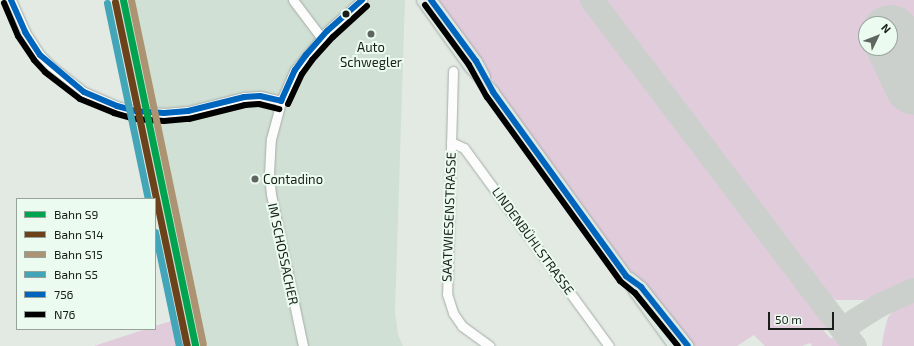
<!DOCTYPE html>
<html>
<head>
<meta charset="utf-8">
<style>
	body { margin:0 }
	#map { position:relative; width:914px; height:346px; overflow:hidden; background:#e2eae3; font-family:"Exo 2",sans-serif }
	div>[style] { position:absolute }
	.built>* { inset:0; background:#d0e0d4 }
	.green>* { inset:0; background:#e1ccdc }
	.taxiway>* { height:24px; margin:-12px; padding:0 12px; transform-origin:12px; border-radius:12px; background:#ccd0cc }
	.runway>* { height:59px; margin:-29.5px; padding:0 29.5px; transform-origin:29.5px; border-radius:29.5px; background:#ccd0cc }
	.roads { filter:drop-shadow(0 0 1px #a6aca8) drop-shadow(0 0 1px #a6aca8) }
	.minor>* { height:9px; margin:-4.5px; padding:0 4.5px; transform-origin:4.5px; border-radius:4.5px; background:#fbfcfb }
	.major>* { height:11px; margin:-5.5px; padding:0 5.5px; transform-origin:5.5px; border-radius:5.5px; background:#dfe9e3 }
	.bus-1>* { height:6px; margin:-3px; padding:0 3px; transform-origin:3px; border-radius:3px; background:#0065bd }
	.bus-2>* { height:6px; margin:-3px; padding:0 3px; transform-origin:3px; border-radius:3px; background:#000 }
	.rail-1>* { height:7px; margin:-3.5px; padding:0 3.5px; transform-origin:3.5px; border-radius:3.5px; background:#00a34f }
	.rail-2>* { height:7px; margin:-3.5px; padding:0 3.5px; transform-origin:3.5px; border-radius:3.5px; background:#6c421b }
	.rail-3>* { height:7px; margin:-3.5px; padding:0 3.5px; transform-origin:3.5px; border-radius:3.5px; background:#ac9372 }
	.rail-4>* { height:7px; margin:-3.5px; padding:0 3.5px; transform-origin:3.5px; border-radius:3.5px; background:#43a5b8 }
	.dots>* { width:11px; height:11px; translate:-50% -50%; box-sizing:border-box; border:2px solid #ecfbf0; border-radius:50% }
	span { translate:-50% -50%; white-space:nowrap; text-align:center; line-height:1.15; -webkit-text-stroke:4px #ecfbf0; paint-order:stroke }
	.poi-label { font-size:13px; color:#181e1a }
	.left { translate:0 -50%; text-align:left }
	.street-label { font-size:13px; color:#181e1a }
	.legend { position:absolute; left:16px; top:198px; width:140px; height:132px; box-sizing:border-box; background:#ecfbf0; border:1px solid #97a39a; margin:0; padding:5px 7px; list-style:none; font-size:12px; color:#181e1a }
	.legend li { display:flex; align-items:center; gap:8px; height:20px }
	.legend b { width:20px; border:1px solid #97a39a }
	.north { position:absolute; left:858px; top:16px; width:40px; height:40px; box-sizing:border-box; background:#ecfbf0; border:1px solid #97a39a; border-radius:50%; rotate:47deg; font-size:11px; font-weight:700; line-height:16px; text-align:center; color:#181e1a }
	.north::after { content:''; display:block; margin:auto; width:14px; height:18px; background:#5f6560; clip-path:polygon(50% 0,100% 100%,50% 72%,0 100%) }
	.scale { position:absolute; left:768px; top:312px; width:66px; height:18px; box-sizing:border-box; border:2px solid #181e1a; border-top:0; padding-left:5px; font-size:12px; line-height:14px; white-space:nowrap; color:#181e1a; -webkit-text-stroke:3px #ecfbf0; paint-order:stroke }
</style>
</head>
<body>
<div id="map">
	<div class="built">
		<div style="clip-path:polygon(115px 0,405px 0,395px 312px,398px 335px,403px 346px,184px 346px)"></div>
	</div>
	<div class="green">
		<div style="clip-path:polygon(436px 0,583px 0,827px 322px,824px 331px,830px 338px,833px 338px,845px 346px,812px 346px,810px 343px,802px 346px,765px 346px,754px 335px,737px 346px,692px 346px,600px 233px,534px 143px,483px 66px)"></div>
		<div style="clip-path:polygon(evenodd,605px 0,914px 0,914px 282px,876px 300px,836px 300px,828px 294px,605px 0,866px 24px,890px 24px,890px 48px,866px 48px,866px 24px)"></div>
		<div style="clip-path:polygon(914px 297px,914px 346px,882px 346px,883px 337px,888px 317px,904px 301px)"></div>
		<div style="clip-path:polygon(178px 319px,184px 346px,94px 346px,146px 329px,155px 329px,155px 326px)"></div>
	</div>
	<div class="taxiway">
		<div style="left:592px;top:0;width:435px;rotate:52.8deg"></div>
		<div style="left:842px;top:329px;width:45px;rotate:-32.3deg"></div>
		<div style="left:880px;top:305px;width:37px;rotate:-24deg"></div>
	</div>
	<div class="runway">
		<div style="left:890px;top:34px;width:56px;rotate:64.8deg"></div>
	</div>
	<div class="roads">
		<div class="minor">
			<div style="left:11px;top:0;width:35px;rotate:66deg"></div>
			<div style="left:25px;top:32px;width:27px;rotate:57deg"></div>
			<div style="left:40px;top:55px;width:16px;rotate:45deg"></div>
			<div style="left:51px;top:66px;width:42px;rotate:38.2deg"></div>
			<div style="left:84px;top:92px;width:36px;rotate:23deg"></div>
			<div style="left:117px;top:106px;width:20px;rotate:15deg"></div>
			<div style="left:136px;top:111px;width:28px;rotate:4deg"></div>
			<div style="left:164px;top:113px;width:24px;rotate:-5deg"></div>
			<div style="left:188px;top:111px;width:58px;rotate:-14deg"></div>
			<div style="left:244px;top:97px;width:16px;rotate:-4deg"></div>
			<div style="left:260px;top:96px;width:22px;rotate:13deg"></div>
			<div style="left:293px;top:0;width:46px;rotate:52.9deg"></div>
			<div style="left:453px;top:71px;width:223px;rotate:91.5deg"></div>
			<div style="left:447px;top:294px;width:20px;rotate:72deg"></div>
			<div style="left:453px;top:313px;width:16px;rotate:55deg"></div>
			<div style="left:462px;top:326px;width:34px;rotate:36deg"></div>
			<div style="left:451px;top:142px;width:14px;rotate:25deg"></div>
			<div style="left:464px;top:148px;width:245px;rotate:53.8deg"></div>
			<div style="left:303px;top:346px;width:155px;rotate:-101.9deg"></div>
			<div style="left:271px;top:194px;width:20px;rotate:-96deg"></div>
			<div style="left:269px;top:174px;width:35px;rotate:-87deg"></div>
			<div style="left:271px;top:139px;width:39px;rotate:-75deg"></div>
			<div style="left:281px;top:101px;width:34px;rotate:-66deg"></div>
			<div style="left:295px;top:70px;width:50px;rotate:-50.6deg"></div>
			<div style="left:327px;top:31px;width:47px;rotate:-41.5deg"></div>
		</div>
		<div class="major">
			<div style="left:422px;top:0;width:82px;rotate:54.4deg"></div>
			<div style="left:470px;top:67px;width:34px;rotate:47deg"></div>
			<div style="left:493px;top:92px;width:227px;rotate:54.1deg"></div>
			<div style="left:626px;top:276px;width:18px;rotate:61deg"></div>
			<div style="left:635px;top:292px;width:67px;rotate:54.2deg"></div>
			<div style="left:431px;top:0;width:76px;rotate:53.6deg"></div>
			<div style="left:476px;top:61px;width:17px;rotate:62deg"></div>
			<div style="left:630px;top:278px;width:14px;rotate:39deg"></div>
			<div style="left:641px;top:287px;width:75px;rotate:51.5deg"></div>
		</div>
	</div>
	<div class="bus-1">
		<div style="left:11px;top:0;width:35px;rotate:66deg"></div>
		<div style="left:25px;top:32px;width:27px;rotate:57deg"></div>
		<div style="left:40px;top:55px;width:57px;rotate:40.1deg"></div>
		<div style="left:84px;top:92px;width:36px;rotate:23deg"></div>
		<div style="left:117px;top:106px;width:20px;rotate:15deg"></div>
		<div style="left:136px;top:111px;width:28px;rotate:4deg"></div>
		<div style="left:164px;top:113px;width:24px;rotate:-5deg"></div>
		<div style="left:188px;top:111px;width:58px;rotate:-14deg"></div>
		<div style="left:244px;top:97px;width:16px;rotate:-4deg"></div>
		<div style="left:260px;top:96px;width:22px;rotate:13deg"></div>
		<div style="left:431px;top:0;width:76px;rotate:53.6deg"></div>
		<div style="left:476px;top:61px;width:35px;rotate:61deg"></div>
		<div style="left:493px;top:92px;width:227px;rotate:54.1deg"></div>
		<div style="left:626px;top:276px;width:19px;rotate:36deg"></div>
		<div style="left:641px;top:287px;width:75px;rotate:51.5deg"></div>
		<div style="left:281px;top:101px;width:34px;rotate:-66deg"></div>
		<div style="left:295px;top:70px;width:19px;rotate:-54deg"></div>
		<div style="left:306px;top:55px;width:32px;rotate:-49deg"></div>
		<div style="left:327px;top:31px;width:47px;rotate:-41.5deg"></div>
	</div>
	<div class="bus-2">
		<div style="left:4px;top:3px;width:36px;rotate:67deg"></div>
		<div style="left:18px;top:36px;width:29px;rotate:56deg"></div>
		<div style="left:34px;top:60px;width:16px;rotate:47deg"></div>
		<div style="left:45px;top:72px;width:44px;rotate:37.6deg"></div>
		<div style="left:80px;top:99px;width:37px;rotate:22deg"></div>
		<div style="left:114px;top:113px;width:22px;rotate:16deg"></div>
		<div style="left:135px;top:119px;width:29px;rotate:4deg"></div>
		<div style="left:164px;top:121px;width:25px;rotate:-5deg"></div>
		<div style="left:189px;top:119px;width:58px;rotate:-14deg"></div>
		<div style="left:245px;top:105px;width:14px;rotate:-4deg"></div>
		<div style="left:259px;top:104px;width:21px;rotate:14deg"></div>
		<div style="left:425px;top:5px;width:74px;rotate:53.7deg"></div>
		<div style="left:469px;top:65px;width:37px;rotate:61deg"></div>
		<div style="left:487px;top:97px;width:227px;rotate:54.1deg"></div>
		<div style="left:620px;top:281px;width:19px;rotate:39deg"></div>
		<div style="left:635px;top:293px;width:68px;rotate:50.9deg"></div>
		<div style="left:288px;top:104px;width:33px;rotate:-65deg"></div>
		<div style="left:302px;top:74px;width:17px;rotate:-54deg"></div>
		<div style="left:312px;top:60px;width:31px;rotate:-48deg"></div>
		<div style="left:333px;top:37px;width:46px;rotate:-42.4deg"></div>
	</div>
	<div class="rail-1">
		<div style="left:123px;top:0;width:353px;rotate:78.2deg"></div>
	</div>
	<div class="rail-2">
		<div style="left:115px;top:2px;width:351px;rotate:78.2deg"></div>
	</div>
	<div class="rail-3">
		<div style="left:131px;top:0;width:351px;rotate:78.2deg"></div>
	</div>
	<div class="rail-4">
		<div style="left:107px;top:3px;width:200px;rotate:78.2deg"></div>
		<div style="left:155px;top:232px;width:116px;rotate:78.1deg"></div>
	</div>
	<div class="dots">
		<div style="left:346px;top:14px;background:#181e1a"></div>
		<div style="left:371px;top:34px;background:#5f6560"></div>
		<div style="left:255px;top:179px;background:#5f6560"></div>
	</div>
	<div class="poi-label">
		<span style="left:371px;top:55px">Auto<br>Schwegler</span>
		<span class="left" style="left:263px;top:179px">Contadino</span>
	</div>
	<div class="street-label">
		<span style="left:449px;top:217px;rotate:-88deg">SAATWIESENSTRASSE</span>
		<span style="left:533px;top:241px;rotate:54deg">LINDENBÜHLSTRASSE</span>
		<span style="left:283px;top:254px;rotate:78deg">IM SCHOSSACHER</span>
	</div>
	<ul class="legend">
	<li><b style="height:5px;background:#00a34f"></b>Bahn S9</li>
	<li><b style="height:5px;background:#6c421b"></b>Bahn S14</li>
	<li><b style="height:5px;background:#ac9372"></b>Bahn S15</li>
	<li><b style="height:5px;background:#43a5b8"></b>Bahn S5</li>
	<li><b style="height:5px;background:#0065bd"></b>756</li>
	<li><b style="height:5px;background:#000"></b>N76</li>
	</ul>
	<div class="north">N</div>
	<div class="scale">50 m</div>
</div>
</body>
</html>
